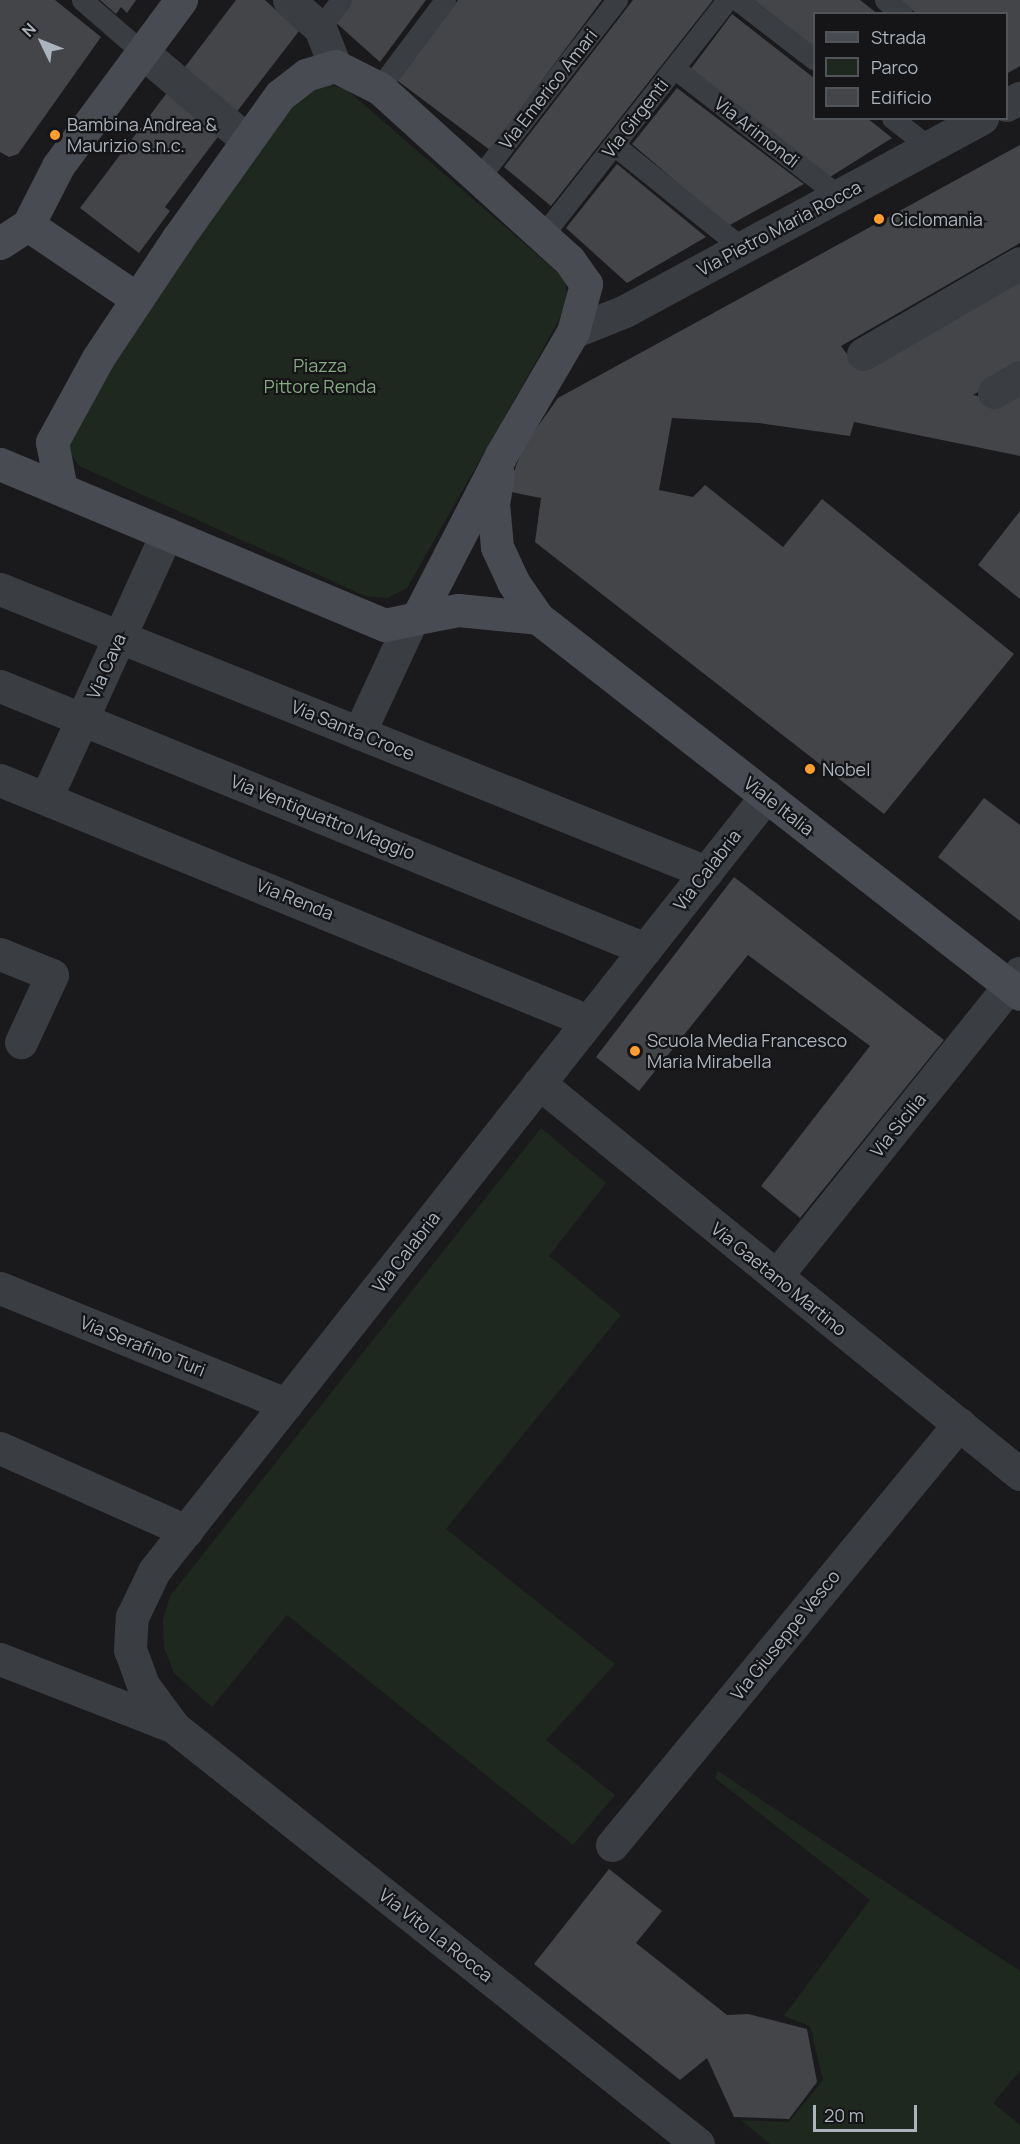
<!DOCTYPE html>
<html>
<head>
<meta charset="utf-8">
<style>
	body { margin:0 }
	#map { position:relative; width:1020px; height:2144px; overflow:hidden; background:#1a1a1c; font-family:Manrope,sans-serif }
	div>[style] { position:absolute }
	.green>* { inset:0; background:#1f281f }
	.building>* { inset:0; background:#444549 }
	.lane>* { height:21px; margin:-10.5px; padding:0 10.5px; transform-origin:10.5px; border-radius:10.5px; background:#3a3d42 }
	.street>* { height:33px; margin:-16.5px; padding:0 16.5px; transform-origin:16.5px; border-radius:16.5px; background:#3a3d42 }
	.secondary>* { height:33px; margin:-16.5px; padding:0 16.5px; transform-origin:16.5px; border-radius:16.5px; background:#484c52 }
	.dots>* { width:16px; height:16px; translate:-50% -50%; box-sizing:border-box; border:3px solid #151517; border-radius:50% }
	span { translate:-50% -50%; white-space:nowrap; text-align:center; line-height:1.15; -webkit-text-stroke:4.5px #151517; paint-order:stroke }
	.street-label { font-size:18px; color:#abb3bd }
	.poi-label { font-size:18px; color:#abb3bd }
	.left { translate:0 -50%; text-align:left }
	.park-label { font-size:18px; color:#84a981 }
	.legend { position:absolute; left:813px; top:12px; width:195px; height:108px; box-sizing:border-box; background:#151517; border:2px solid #515459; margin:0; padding:8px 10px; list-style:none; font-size:18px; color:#abb3bd }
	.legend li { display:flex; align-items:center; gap:12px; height:30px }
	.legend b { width:30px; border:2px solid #515459 }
	.north { position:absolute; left:12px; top:12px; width:60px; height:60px; -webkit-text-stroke:4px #151517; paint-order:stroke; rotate:313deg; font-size:16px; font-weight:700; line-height:24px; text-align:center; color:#abb3bd }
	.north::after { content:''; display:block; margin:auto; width:21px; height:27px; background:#abb3bd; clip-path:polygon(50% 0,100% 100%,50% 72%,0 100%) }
	.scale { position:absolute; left:813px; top:2105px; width:104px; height:27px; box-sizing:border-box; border:3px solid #abb3bd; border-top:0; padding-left:8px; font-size:18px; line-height:21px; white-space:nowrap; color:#abb3bd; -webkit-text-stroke:4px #151517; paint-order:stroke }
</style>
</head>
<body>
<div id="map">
	<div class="green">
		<div style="clip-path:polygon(325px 84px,346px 89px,565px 279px,568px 303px,534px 365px,407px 588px,387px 598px,365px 596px,79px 466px,70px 453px,70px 434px,112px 362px,283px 109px,306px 92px)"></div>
		<div style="clip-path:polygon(541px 1128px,606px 1183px,549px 1256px,621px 1315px,446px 1529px,615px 1664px,546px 1740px,615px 1795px,573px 1845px,287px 1615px,212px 1707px,174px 1673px,164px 1648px,163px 1620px,170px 1596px)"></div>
		<div style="clip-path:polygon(718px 1771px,1020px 1971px,1020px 2071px,993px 2103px,1020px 2125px,1020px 2144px,770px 2144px,741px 2120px,789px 2122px,823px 2080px,810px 2026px,784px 2016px,870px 1900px,715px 1778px)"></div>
	</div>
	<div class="building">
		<div style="clip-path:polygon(0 0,55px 0,101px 37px,18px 154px,9px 157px,0 152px)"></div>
		<div style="clip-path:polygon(100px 0,136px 0,127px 13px,121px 7px,116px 14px)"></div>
		<div style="clip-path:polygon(236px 0,265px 0,299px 31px,232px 118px,178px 76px)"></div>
		<div style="clip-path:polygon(350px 0,426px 0,380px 62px,334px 21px)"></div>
		<div style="clip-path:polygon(458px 0,602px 0,490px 150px,398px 81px)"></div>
		<div style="clip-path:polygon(633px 0,713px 0,551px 206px,504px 167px)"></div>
		<div style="clip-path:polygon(754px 0,860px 0,878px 14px,814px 14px,814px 47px)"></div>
		<div style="clip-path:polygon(900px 0,1020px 0,1020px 66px,1006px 74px,1006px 14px,917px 14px)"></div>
		<div style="clip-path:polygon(732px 14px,814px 78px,814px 118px,867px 118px,892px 138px,830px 177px,690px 70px)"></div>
		<div style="clip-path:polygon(677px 88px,804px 184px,728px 226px,632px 144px)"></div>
		<div style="clip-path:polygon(169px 90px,220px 134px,165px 207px,170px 211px,139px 253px,80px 208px)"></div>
		<div style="clip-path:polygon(1020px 145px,1020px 243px,841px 346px,857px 368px,1020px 273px,1020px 367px,973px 395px,1005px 402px,1020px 394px,1020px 456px,854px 422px,850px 436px,759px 423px,672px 418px,659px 490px,693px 497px,705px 485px,783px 547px,822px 499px,1014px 654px,884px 814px,535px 542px,541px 498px,511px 492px,513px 474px,523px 447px,558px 398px)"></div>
		<div style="clip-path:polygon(617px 164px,706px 237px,627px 283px,566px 228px)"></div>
		<div style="clip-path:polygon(1020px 511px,1020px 599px,978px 565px)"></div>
		<div style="clip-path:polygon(984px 798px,1020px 825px,1020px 921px,938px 857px)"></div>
		<div style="clip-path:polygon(734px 877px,944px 1040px,800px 1218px,761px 1186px,870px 1046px,748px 955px,639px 1091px,596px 1057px)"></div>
		<div style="clip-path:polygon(609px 1869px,662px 1911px,636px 1943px,727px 2015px,748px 2014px,807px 2029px,817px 2082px,789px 2119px,734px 2117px,707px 2058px,680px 2080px,534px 1964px)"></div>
	</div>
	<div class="lane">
		<div style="left:82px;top:0;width:79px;rotate:40.9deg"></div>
		<div style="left:737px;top:0;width:97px;rotate:37.5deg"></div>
		<div style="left:885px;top:0;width:22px;rotate:39deg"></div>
		<div style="left:320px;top:28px;width:35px;rotate:-53deg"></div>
		<div style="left:674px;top:68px;width:209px;rotate:37.8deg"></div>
		<div style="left:379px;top:88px;width:110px;rotate:-53.1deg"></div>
		<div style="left:892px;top:118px;width:47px;rotate:38.1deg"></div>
		<div style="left:614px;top:145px;width:164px;rotate:38.8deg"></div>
		<div style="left:478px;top:179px;width:227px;rotate:-52.2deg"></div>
		<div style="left:542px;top:236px;width:300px;rotate:-51.9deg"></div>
	</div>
	<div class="street">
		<div style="left:289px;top:0;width:42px;rotate:42.1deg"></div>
		<div style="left:320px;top:28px;width:41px;rotate:68.5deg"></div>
		<div style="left:142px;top:52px;width:137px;rotate:40deg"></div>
		<div style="left:1006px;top:105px;width:16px;rotate:-27deg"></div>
		<div style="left:573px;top:332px;width:56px;rotate:-22deg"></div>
		<div style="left:625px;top:311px;width:406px;rotate:-28.4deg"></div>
		<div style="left:863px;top:354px;width:181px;rotate:-30.1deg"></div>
		<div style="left:994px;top:392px;width:30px;rotate:-30deg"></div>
		<div style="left:0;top:589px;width:761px;rotate:21.84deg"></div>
		<div style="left:0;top:686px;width:697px;rotate:22.18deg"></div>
		<div style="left:359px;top:733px;width:126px;rotate:-65.1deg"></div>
		<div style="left:0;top:780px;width:635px;rotate:22.29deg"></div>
		<div style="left:46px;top:798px;width:291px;rotate:-65.5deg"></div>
		<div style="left:0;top:954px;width:56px;rotate:22deg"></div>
		<div style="left:52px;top:975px;width:74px;rotate:114.8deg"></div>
		<div style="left:539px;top:1083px;width:620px;rotate:39.11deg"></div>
		<div style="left:776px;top:1276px;width:389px;rotate:-51.2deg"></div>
		<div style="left:0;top:1288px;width:309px;rotate:22.1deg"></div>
		<div style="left:0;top:1448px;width:204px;rotate:24deg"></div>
		<div style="left:0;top:1659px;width:187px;rotate:21.3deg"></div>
		<div style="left:612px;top:1845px;width:546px;rotate:-50.5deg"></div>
		<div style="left:698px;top:2144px;width:670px;rotate:-141.49deg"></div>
		<div style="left:174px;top:1727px;width:52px;rotate:-126.4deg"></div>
		<div style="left:143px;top:1685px;width:37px;rotate:-110deg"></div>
		<div style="left:130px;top:1650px;width:33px;rotate:-87deg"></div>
		<div style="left:132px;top:1617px;width:51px;rotate:-64.4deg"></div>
		<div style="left:154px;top:1571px;width:988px;rotate:-51.7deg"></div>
	</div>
	<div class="secondary">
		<div style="left:28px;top:225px;width:130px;rotate:34.1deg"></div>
		<div style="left:0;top:243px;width:33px;rotate:-33deg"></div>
		<div style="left:28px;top:225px;width:66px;rotate:-63deg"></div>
		<div style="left:58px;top:166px;width:207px;rotate:-53.5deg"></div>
		<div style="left:0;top:464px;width:417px;rotate:22.7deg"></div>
		<div style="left:385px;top:625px;width:33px;rotate:-12deg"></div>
		<div style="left:417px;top:618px;width:183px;rotate:-62.7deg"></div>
		<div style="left:501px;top:455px;width:143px;rotate:-59.7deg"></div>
		<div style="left:573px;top:332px;width:50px;rotate:-74.8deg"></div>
		<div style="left:586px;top:284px;width:29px;rotate:-125deg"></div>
		<div style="left:569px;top:260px;width:256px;rotate:-137.8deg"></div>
		<div style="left:379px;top:88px;width:49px;rotate:-153.4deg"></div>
		<div style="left:335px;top:66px;width:30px;rotate:163deg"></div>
		<div style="left:306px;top:75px;width:33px;rotate:142deg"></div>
		<div style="left:280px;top:95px;width:176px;rotate:125.5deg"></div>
		<div style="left:178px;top:238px;width:144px;rotate:123.7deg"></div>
		<div style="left:98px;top:358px;width:96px;rotate:118.7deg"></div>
		<div style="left:52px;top:442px;width:48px;rotate:79.2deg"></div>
		<div style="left:498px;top:475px;width:28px;rotate:100deg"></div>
		<div style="left:493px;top:503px;width:44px;rotate:84.8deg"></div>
		<div style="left:497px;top:547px;width:38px;rotate:65deg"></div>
		<div style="left:513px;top:582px;width:44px;rotate:55.2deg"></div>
		<div style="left:538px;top:618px;width:611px;rotate:37.96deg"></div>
		<div style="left:417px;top:618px;width:42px;rotate:-11deg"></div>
		<div style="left:458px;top:610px;width:80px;rotate:5.7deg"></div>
	</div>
	<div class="dots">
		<div style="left:55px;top:135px;background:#ff9d2f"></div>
		<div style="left:879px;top:219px;background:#ff9d2f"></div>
		<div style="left:810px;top:769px;background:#ff9d2f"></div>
		<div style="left:635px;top:1051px;background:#ff9d2f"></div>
	</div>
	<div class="street-label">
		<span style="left:548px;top:89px;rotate:-52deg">Via Emerico Amari</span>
		<span style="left:635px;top:118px;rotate:-52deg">Via Girgenti</span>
		<span style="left:757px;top:132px;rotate:38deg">Via Arimondi</span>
		<span style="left:779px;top:228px;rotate:-28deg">Via Pietro Maria Rocca</span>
		<span style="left:106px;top:666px;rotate:-66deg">Via Cava</span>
		<span style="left:353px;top:730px;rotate:22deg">Via Santa Croce</span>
		<span style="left:779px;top:806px;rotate:38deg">Viale Italia</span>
		<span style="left:323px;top:817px;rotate:22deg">Via Ventiquattro Maggio</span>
		<span style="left:707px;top:870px;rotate:-52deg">Via Calabria</span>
		<span style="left:295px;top:899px;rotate:22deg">Via Renda</span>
		<span style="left:898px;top:1125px;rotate:-51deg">Via Sicilia</span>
		<span style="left:406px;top:1252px;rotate:-52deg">Via Calabria</span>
		<span style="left:779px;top:1279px;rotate:39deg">Via Gaetano Martino</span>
		<span style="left:143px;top:1346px;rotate:22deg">Via Serafino Turi</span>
		<span style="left:785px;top:1635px;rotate:-51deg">Via Giuseppe Vesco</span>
		<span style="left:436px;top:1935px;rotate:38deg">Via Vito La Rocca</span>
	</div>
	<div class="poi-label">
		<span class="left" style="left:67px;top:135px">Bambina Andrea &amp;<br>Maurizio s.n.c.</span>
		<span class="left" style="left:891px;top:219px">Ciclomania</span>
		<span class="left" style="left:822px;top:769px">Nobel</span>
		<span class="left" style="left:647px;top:1051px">Scuola Media Francesco<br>Maria Mirabella</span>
	</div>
	<div class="park-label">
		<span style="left:320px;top:376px">Piazza<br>Pittore Renda</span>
	</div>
	<ul class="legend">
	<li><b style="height:8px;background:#484c52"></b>Strada</li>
	<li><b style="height:16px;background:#1f281f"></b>Parco</li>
	<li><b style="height:16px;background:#444549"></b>Edificio</li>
	</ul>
	<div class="north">N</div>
	<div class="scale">20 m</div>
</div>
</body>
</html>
